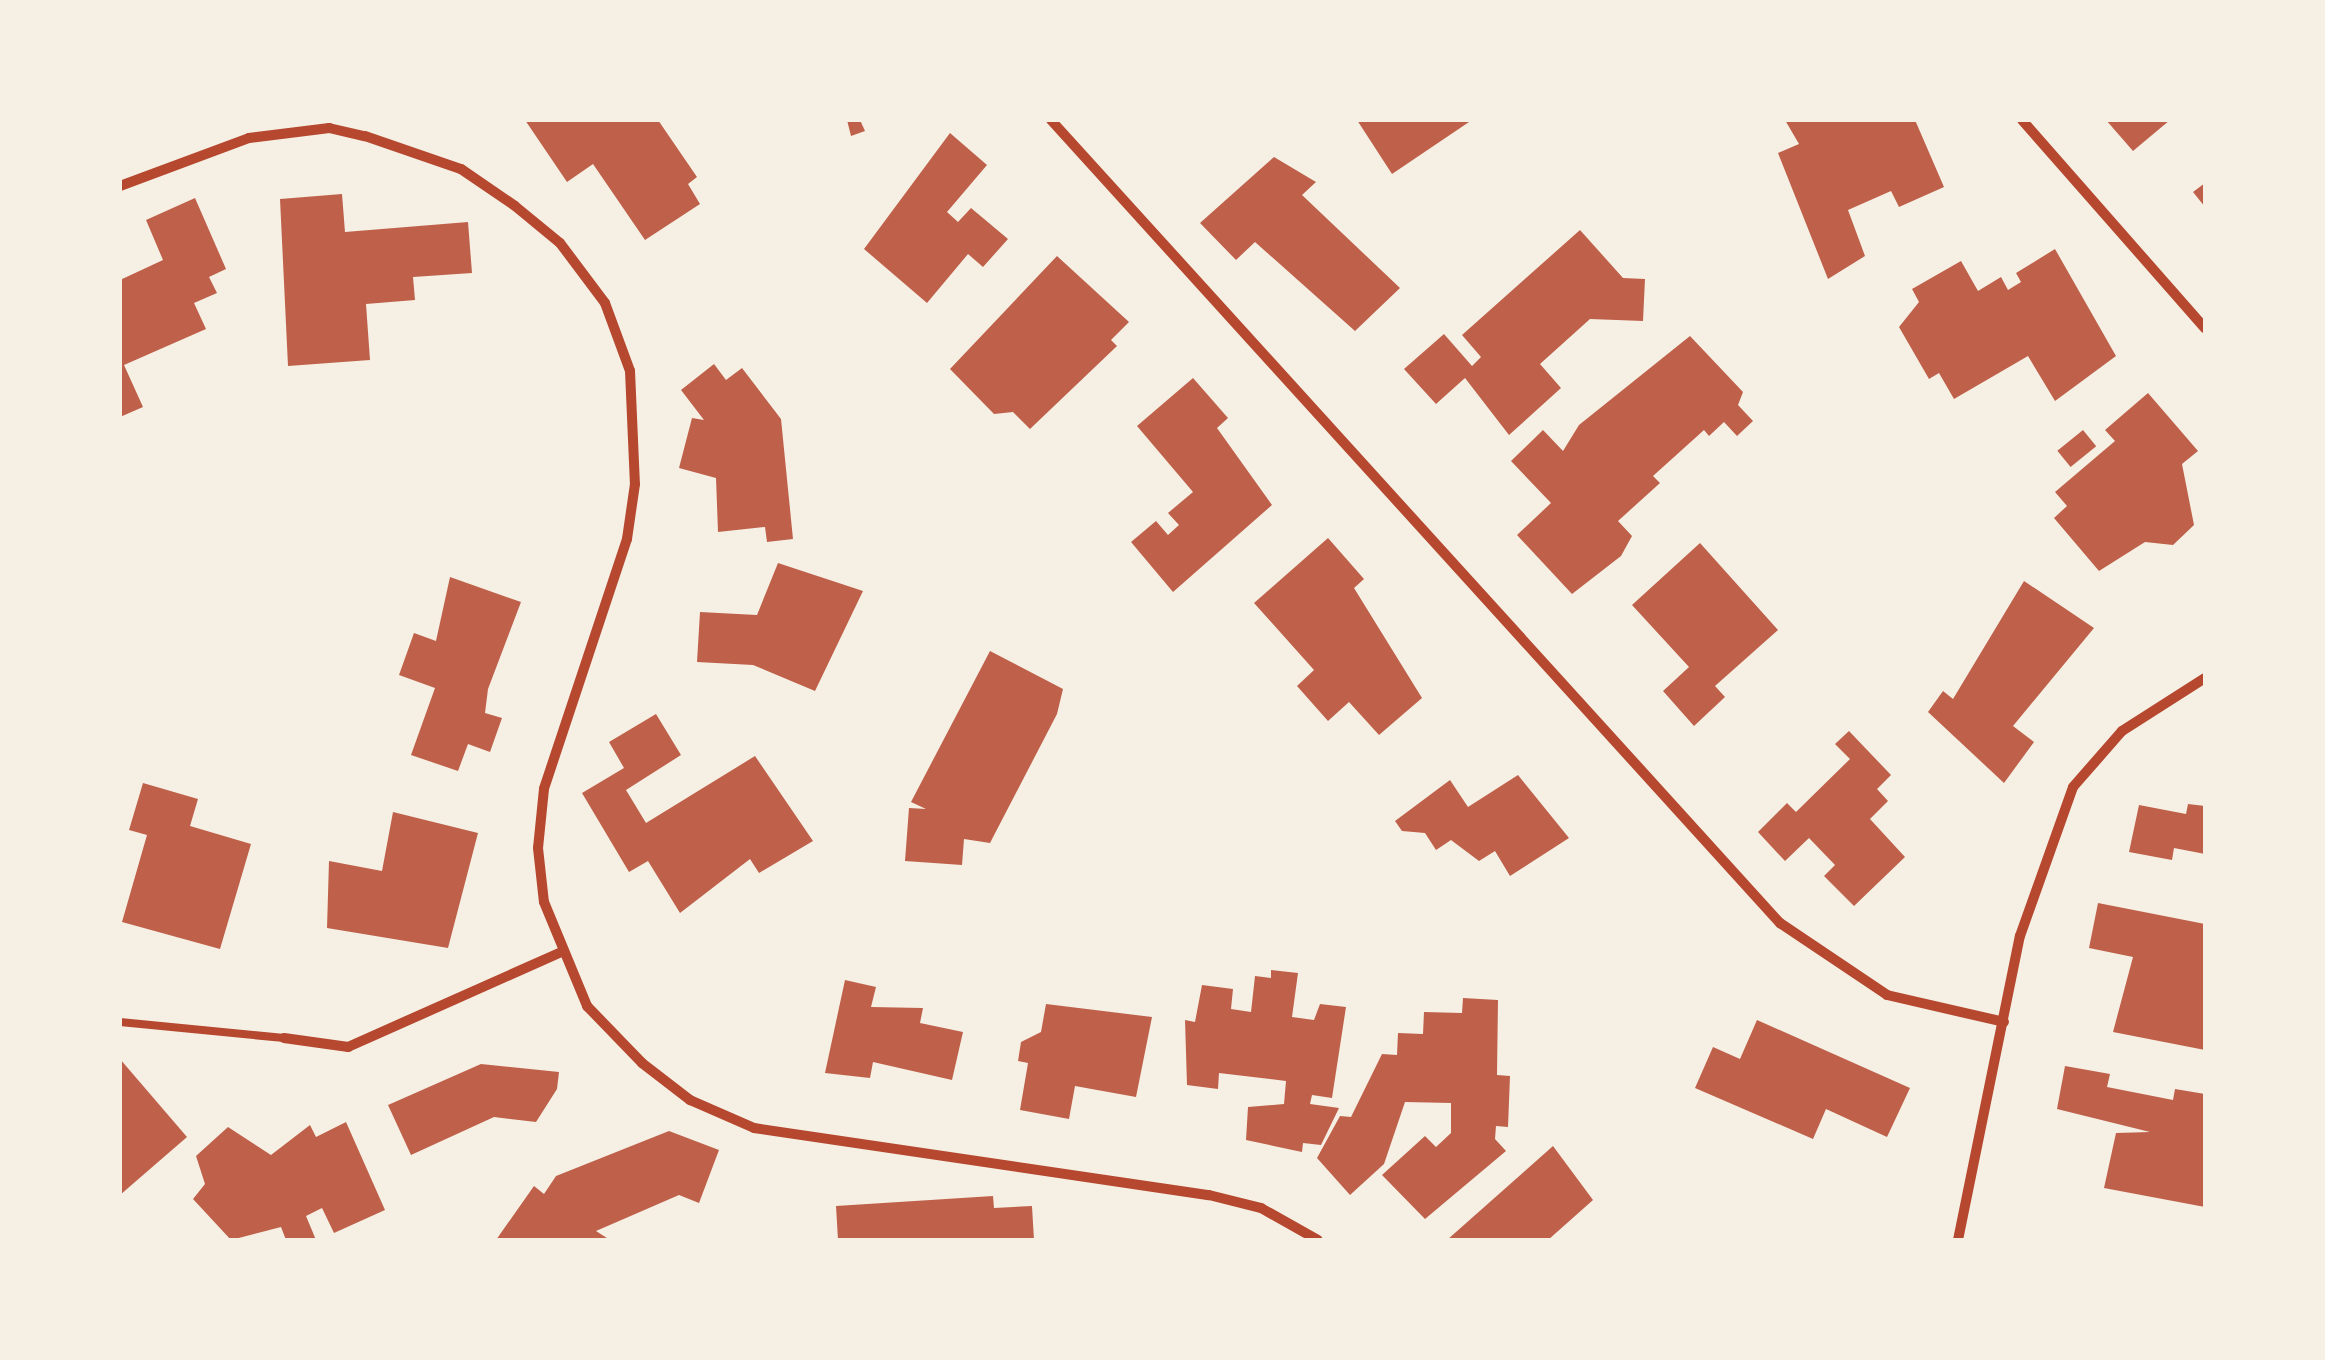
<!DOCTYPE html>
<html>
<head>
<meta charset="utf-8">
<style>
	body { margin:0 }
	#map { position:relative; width:2325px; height:1360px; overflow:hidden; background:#f6efe4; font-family:"Times New Roman",serif }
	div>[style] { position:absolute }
	.building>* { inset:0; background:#bf614a; transform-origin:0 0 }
	.service>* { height:8px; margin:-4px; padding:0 4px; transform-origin:4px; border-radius:4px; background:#b5482f }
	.minor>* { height:10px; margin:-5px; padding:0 5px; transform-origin:5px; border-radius:5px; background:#b5482f }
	span { translate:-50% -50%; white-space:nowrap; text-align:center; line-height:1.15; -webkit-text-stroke:10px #f6efe4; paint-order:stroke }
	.frame { position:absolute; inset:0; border:122px solid #f6efe4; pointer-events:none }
</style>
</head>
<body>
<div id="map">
	<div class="building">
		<div style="clip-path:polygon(525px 120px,658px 120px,697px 177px,688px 184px,700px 204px,645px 240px,593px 164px,567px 182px)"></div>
		<div style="clip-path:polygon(847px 120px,860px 120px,865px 131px,851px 136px)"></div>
		<div style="clip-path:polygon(1357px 120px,1472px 120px,1392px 174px)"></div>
		<div style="clip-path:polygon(1785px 120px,1915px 120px,1944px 187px,1899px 207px,1891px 191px,1848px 210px,1865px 256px,1828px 279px,1778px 153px,1799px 144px)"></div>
		<div style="clip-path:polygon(2106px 120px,2170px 120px,2133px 151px)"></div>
		<div style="clip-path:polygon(950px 133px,987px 165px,947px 212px,958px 222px,971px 208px,1008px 239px,983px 267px,968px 254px,927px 303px,864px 249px)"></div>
		<div style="clip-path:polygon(1274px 157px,1316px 182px,1302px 195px,1400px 288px,1355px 331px,1255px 242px,1236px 260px,1200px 223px)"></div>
		<div style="clip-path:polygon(2205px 183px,2205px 207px,2193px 192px)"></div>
		<div style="clip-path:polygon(342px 194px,345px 232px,468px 222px,472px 273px,413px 277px,415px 300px,366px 304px,370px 360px,288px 366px,280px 199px)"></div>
		<div style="clip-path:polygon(195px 198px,226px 269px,209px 277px,217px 293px,194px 303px,206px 329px,124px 365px,143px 407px,120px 417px,120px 280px,163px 260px,146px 220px)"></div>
		<div style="clip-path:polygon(1580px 230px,1623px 278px,1645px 279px,1643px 321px,1590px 319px,1540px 364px,1561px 388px,1509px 435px,1465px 378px,1436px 404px,1404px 369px,1444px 334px,1472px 366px,1481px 357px,1462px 335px)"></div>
		<div style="clip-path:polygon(2055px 249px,2116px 356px,2055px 401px,2028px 356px,1954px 399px,1939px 373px,1929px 379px,1899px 327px,1919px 302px,1912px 289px,1961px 261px,1978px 291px,2001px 277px,2008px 290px,2021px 282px,2016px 273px)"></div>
		<div style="clip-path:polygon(1057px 256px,1129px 322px,1111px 340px,1117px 346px,1030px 429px,1013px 412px,994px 414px,950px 369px)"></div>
		<div style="clip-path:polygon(1690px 336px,1743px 392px,1738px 405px,1753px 421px,1737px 436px,1724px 422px,1709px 436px,1704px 430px,1653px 476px,1660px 483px,1618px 521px,1632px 536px,1621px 556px,1572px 594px,1517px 535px,1551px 503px,1511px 461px,1543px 430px,1563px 451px,1579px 425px)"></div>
		<div style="clip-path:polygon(714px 364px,726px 380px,742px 368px,781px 419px,793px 539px,767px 542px,765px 527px,718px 532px,716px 478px,679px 468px,692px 418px,704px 420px,681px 390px)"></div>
		<div style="clip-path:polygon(1193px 378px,1228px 418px,1217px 428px,1272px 505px,1173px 592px,1131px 542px,1156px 521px,1168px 535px,1179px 525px,1168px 513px,1193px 492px,1137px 426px)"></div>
		<div style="clip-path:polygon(2148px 393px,2198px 451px,2182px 464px,2194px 525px,2173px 545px,2145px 542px,2099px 571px,2054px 518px,2067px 506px,2055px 492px,2115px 441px,2105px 430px)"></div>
		<div style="left:2083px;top:430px;width:21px;height:33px;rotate:51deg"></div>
		<div style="clip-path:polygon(1328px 538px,1364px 579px,1354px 588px,1422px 698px,1379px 735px,1349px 702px,1328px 721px,1297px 686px,1314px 670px,1254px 603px)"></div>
		<div style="clip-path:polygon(1700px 543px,1778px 630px,1715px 686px,1725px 697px,1694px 726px,1663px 691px,1689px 667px,1632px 605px)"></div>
		<div style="clip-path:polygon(778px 563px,863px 591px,815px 691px,753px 665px,697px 662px,700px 612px,757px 615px)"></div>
		<div style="clip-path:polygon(450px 577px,521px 602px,488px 689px,485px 713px,502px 718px,490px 752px,468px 744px,458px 771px,411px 755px,435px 688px,399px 675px,414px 633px,436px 641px)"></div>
		<div style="clip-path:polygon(2024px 581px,2094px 628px,2013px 726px,2034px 742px,2004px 783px,1928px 712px,1943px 691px,1953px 699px)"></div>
		<div style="clip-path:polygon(990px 651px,1063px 689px,1057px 714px,990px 843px,964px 839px,962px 865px,905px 861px,909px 808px,926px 809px,911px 802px)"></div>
		<div style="clip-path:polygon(656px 714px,681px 755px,626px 790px,646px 823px,755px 756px,813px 841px,759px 873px,750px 859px,680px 913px,648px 861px,629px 872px,582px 793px,624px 768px,609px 742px)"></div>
		<div style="clip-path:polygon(1849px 731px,1891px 775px,1877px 789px,1888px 801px,1870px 819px,1905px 857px,1854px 906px,1824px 876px,1835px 865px,1809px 838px,1785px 861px,1758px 832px,1787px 803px,1796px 812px,1850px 759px,1835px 744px)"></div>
		<div style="clip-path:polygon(1518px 775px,1569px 838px,1510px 876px,1495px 851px,1479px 861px,1451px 840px,1436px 850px,1425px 833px,1402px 831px,1395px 821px,1450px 780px,1468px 807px)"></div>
		<div style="clip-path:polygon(143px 783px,198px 799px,190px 826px,251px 844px,220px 949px,122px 922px,147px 835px,129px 830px)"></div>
		<div style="clip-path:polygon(2188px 804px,2205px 806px,2205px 854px,2174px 848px,2172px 860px,2129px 852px,2139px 805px,2186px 814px)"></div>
		<div style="clip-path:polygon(393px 812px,478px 833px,448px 948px,327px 928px,329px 861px,382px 871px)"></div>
		<div style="clip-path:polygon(2098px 903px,2205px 924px,2205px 1050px,2113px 1032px,2133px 957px,2089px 948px)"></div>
		<div style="clip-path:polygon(1271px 970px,1298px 973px,1292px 1017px,1314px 1020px,1320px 1004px,1346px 1007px,1332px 1098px,1312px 1095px,1310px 1104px,1339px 1108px,1321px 1145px,1303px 1143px,1302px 1152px,1246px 1140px,1248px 1107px,1284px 1104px,1286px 1081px,1219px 1073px,1218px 1089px,1187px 1085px,1185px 1020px,1195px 1022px,1202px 985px,1233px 989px,1231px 1009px,1251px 1012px,1255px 976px,1271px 978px)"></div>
		<div style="clip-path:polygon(845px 980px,876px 987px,871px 1007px,923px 1008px,920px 1023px,963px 1032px,952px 1080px,873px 1062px,870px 1078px,825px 1073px)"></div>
		<div style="clip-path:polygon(1463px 998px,1498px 1000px,1497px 1075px,1510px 1076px,1508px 1127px,1496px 1126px,1495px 1139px,1506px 1151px,1425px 1219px,1382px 1175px,1425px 1136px,1436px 1147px,1451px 1133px,1451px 1103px,1405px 1102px,1384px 1164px,1350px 1195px,1317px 1158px,1340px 1116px,1351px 1117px,1382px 1054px,1397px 1055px,1398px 1033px,1423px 1034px,1424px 1012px,1462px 1013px)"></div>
		<div style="clip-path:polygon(1046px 1004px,1152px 1017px,1136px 1097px,1075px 1086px,1069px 1119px,1020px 1110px,1028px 1063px,1018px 1061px,1021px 1042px,1041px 1032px)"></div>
		<div style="clip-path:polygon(1757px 1020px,1910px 1088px,1887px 1137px,1826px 1109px,1813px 1139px,1695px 1088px,1713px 1047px,1740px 1059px)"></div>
		<div style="clip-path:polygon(120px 1059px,187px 1137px,120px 1195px)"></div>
		<div style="clip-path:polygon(481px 1064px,559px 1072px,557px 1089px,536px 1122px,494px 1117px,411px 1155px,388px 1105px)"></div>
		<div style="clip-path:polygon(2065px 1066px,2110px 1074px,2107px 1087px,2173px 1100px,2175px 1089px,2205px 1094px,2205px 1207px,2104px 1188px,2116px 1133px,2150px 1132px,2057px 1109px)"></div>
		<div style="clip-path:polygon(346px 1122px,385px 1210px,334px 1233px,322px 1208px,306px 1216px,316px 1240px,286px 1240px,281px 1227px,231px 1240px,193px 1199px,205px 1184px,196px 1156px,228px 1127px,271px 1155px,310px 1125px,316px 1137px)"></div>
		<div style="clip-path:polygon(669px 1131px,719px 1150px,699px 1203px,679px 1195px,596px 1231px,610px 1240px,496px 1240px,534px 1186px,544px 1194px,556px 1176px)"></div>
		<div style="clip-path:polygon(1553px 1146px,1593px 1200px,1548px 1240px,1447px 1240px)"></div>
		<div style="clip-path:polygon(993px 1196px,994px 1208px,1032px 1206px,1034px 1240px,838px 1240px,836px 1206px)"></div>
	</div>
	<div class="service">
		<div style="left:120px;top:1022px;width:165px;rotate:5.6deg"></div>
	</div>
	<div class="minor">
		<div style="left:1051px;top:120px;width:1085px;rotate:47.77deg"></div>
		<div style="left:1780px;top:923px;width:129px;rotate:33.9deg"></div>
		<div style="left:1887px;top:995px;width:120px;rotate:13deg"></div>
		<div style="left:2022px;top:120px;width:277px;rotate:48.7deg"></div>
		<div style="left:120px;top:186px;width:138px;rotate:-20.4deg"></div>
		<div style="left:249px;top:138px;width:81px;rotate:-7.1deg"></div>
		<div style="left:329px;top:128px;width:37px;rotate:13deg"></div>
		<div style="left:365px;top:136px;width:102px;rotate:19deg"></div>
		<div style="left:461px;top:169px;width:65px;rotate:34.4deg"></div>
		<div style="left:515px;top:206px;width:58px;rotate:39.4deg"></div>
		<div style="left:560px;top:243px;width:75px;rotate:53.1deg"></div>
		<div style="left:605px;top:303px;width:72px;rotate:69.8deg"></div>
		<div style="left:630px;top:371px;width:113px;rotate:87.5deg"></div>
		<div style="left:635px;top:484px;width:56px;rotate:98.3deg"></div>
		<div style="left:627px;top:539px;width:263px;rotate:108.4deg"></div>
		<div style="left:544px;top:789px;width:59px;rotate:95.8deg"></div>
		<div style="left:538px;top:848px;width:54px;rotate:83.7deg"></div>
		<div style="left:544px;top:902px;width:113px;rotate:67.5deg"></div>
		<div style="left:587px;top:1006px;width:79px;rotate:46deg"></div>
		<div style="left:642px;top:1063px;width:61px;rotate:37.6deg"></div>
		<div style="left:690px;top:1100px;width:70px;rotate:23.6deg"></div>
		<div style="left:754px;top:1128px;width:460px;rotate:8.4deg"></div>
		<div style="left:1209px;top:1195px;width:54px;rotate:14deg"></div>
		<div style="left:1261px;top:1208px;width:65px;rotate:29.3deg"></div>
		<div style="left:284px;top:1038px;width:65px;rotate:8deg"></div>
		<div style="left:348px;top:1047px;width:233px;rotate:-24deg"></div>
		<div style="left:1958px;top:1240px;width:310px;rotate:-78.5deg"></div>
		<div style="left:2020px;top:936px;width:158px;rotate:-70.4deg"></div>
		<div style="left:2073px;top:787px;width:74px;rotate:-48.8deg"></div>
		<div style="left:2122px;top:731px;width:98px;rotate:-32.6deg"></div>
	</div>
	<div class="frame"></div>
</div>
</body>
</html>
